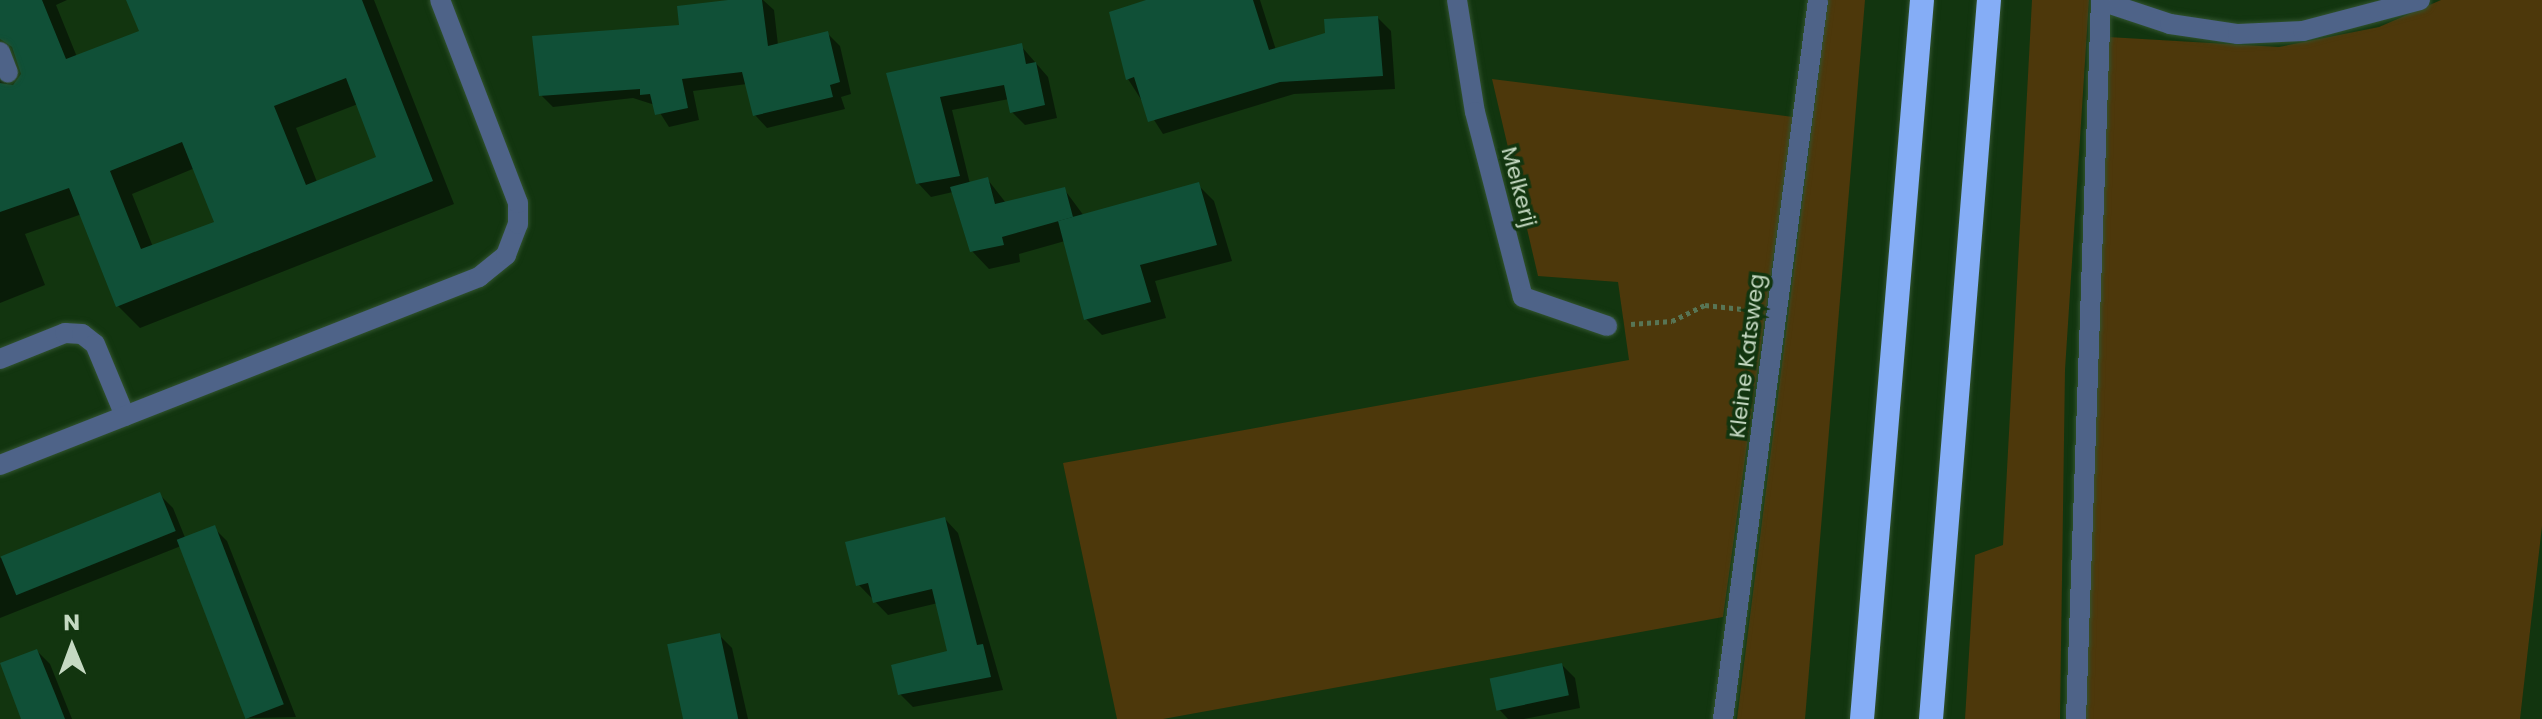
<!DOCTYPE html>
<html>
<head>
<meta charset="utf-8">
<style>
	body { margin:0 }
	#map { position:relative; width:2542px; height:719px; overflow:hidden; background:#12350f; font-family:Poppins,sans-serif }
	div>[style] { position:absolute }
	.green>* { inset:0; background:#4d380b }
	.shadow>* { inset:0; background:#0007 }
	.building>* { inset:0; background:#105037; transform-origin:0 0 }
	.path>* { height:5px; margin-top:-2.5px; transform-origin:0; background:repeating-linear-gradient(90deg,#587555 0 4px,transparent 0 8px) }
	.roads { filter:drop-shadow(0 0 2px #32532f) drop-shadow(0 0 2px #32532f) }
	.minor>* { height:20px; margin:-10px; padding:0 10px; transform-origin:10px; border-radius:10px; background:#4e6388 }
	.highway>* { height:24px; margin:-12px; padding:0 12px; transform-origin:12px; border-radius:12px; background:#85adf6 }
	span { translate:-50% -50%; white-space:nowrap; text-align:center; line-height:1.15; -webkit-text-stroke:7px #12350f; paint-order:stroke }
	.street-label { font-size:22px; color:#c5d9c2 }
	.north { position:absolute; left:32px; top:607px; width:80px; height:80px; -webkit-text-stroke:6px #12350f; paint-order:stroke; rotate:359deg; font-size:22px; font-weight:700; line-height:32px; text-align:center; color:#c5d9c2 }
	.north::after { content:''; display:block; margin:auto; width:28px; height:36px; background:#c5d9c2; clip-path:polygon(50% 0,100% 100%,50% 72%,0 100%) }
</style>
</head>
<body>
<div id="map">
	<div class="green">
		<div style="clip-path:polygon(1828px 0,1865px 0,1805px 719px,1737px 719px)"></div>
		<div style="clip-path:polygon(2032px 0,2089px 0,2065px 370px,2060px 719px,1965px 719px,1975px 555px,2003px 545px)"></div>
		<div style="clip-path:polygon(2441px 0,2542px 0,2542px 526px,2520px 719px,2085px 719px,2108px 37px,2279px 47px,2379px 27px)"></div>
		<div style="clip-path:polygon(1492px 79px,1793px 117px,1723px 617px,1163px 719px,1117px 719px,1063px 463px,1629px 360px,1618px 282px,1538px 276px)"></div>
	</div>
	<div class="shadow">
		<div style="clip-path:polygon(evenodd,0 0,67px 0,56px 5px,77px 57px,141px 32px,128px 0,374px 0,454px 204px,140px 328px,118px 306px,82px 214px,25px 234px,45px 285px,0 303px,0 80px,14px 87px,23px 76px,0 0,358px 104px,379px 158px,317px 182px,296px 128px,358px 104px,0 0,195px 168px,217px 223px,153px 247px,132px 194px,195px 168px)"></div>
		<div style="clip-path:polygon(745px 0,763px 0,774px 10px,778px 45px,827px 33px,840px 46px,851px 94px,841px 97px,845px 109px,767px 128px,755px 115px,747px 84px,693px 91px,699px 120px,669px 127px,655px 105px,633px 98px,553px 107px,541px 95px)"></div>
		<div style="clip-path:polygon(1155px 0,1260px 0,1276px 50px,1378px 18px,1391px 31px,1395px 89px,1294px 94px,1163px 134px,1128px 79px)"></div>
		<div style="clip-path:polygon(1021px 46px,1048px 77px,1057px 118px,1025px 125px,1012px 112px,1009px 99px,952px 110px,970px 184px,988px 180px,1006px 203px,1064px 189px,1084px 216px,1198px 185px,1214px 201px,1232px 261px,1155px 281px,1166px 318px,1102px 335px,1086px 319px,1065px 241px,1019px 254px,1020px 262px,989px 269px,972px 251px,953px 192px,931px 197px,918px 183px,888px 75px)"></div>
		<div style="clip-path:polygon(160px 495px,173px 508px,186px 540px,214px 528px,227px 541px,296px 717px,249px 718px,181px 546px,0 618px,0 558px)"></div>
		<div style="clip-path:polygon(945px 519px,958px 533px,1003px 690px,913px 707px,900px 694px,949px 652px,938px 603px,888px 615px,858px 584px)"></div>
		<div style="clip-path:polygon(719px 635px,732px 648px,748px 719px,685px 719px)"></div>
		<div style="clip-path:polygon(37px 651px,50px 664px,72px 719px,23px 719px)"></div>
		<div style="clip-path:polygon(1562px 665px,1575px 678px,1580px 708px,1524px 719px,1508px 719px,1498px 708px)"></div>
	</div>
	<div class="building">
		<div style="clip-path:polygon(evenodd,0 0,42px 0,66px 59px,139px 31px,126px 0,362px 0,433px 181px,116px 307px,69px 188px,0 212px,0 83px,13px 85px,21px 74px,12px 47px,0 39px,0 0,346px 78px,376px 157px,306px 185px,274px 106px,346px 78px,0 0,182px 142px,214px 222px,141px 249px,110px 171px,182px 142px)"></div>
		<div style="clip-path:polygon(728px 0,762px 0,768px 46px,828px 31px,840px 82px,830px 85px,833px 97px,753px 116px,742px 72px,682px 79px,688px 108px,655px 115px,650px 94px,640px 95px,640px 89px,539px 96px,532px 36px,679px 25px,677px 6px)"></div>
		<div style="clip-path:polygon(1146px 0,1253px 0,1269px 50px,1325px 33px,1324px 19px,1378px 16px,1383px 76px,1280px 82px,1148px 122px,1134px 77px,1126px 80px,1109px 12px)"></div>
		<div style="clip-path:polygon(1022px 43px,1026px 64px,1036px 62px,1045px 105px,1010px 113px,1004px 85px,940px 97px,960px 176px,916px 184px,886px 73px)"></div>
		<div style="clip-path:polygon(988px 177px,995px 204px,1065px 187px,1073px 217px,1002px 237px,1004px 245px,970px 252px,950px 187px)"></div>
		<div style="clip-path:polygon(1199px 182px,1217px 245px,1140px 265px,1151px 302px,1084px 320px,1058px 221px)"></div>
		<div style="left:160px;top:492px;width:42px;height:172px;rotate:68deg"></div>
		<div style="clip-path:polygon(945px 517px,977px 645px,983px 644px,991px 677px,898px 695px,891px 665px,947px 651px,932px 589px,873px 603px,868px 583px,856px 586px,845px 542px)"></div>
		<div style="left:215px;top:525px;width:192px;height:41px;rotate:69deg"></div>
		<div style="left:720px;top:633px;width:88px;height:54px;rotate:78deg"></div>
		<div style="clip-path:polygon(37px 649px,56px 696px,65px 719px,21px 719px,0 663px)"></div>
		<div style="left:1562px;top:663px;width:33px;height:74px;rotate:78deg"></div>
	</div>
	<div class="path">
		<div style="left:1631px;top:324px;width:41px;rotate:-4.2deg"></div>
		<div style="left:1672px;top:321px;width:37px;rotate:-26deg"></div>
		<div style="left:1705px;top:305px;width:47px;rotate:6.1deg"></div>
	</div>
	<div class="roads">
		<div class="minor">
			<div style="left:1457px;top:0;width:113px;rotate:80.9deg"></div>
			<div style="left:1475px;top:112px;width:191px;rotate:75.5deg"></div>
			<div style="left:1523px;top:297px;width:89px;rotate:19deg"></div>
			<div style="left:2101px;top:1px;width:73px;rotate:18.4deg"></div>
			<div style="left:2170px;top:24px;width:69px;rotate:8.4deg"></div>
			<div style="left:2238px;top:34px;width:65px;rotate:-2.6deg"></div>
			<div style="left:2303px;top:31px;width:121px;rotate:-14.8deg"></div>
			<div style="left:0;top:52px;width:22px;rotate:69deg"></div>
			<div style="left:0;top:359px;width:70px;rotate:-21.8deg"></div>
			<div style="left:65px;top:333px;width:17px;rotate:3deg"></div>
			<div style="left:82px;top:334px;width:16px;rotate:38deg"></div>
			<div style="left:95px;top:344px;width:78px;rotate:67.4deg"></div>
			<div style="left:0;top:465px;width:515px;rotate:-21.43deg"></div>
			<div style="left:479px;top:277px;width:35px;rotate:-39deg"></div>
			<div style="left:506px;top:255px;width:33px;rotate:-69deg"></div>
			<div style="left:518px;top:224px;width:21px;rotate:-90deg"></div>
			<div style="left:518px;top:203px;width:217px;rotate:-111deg"></div>
			<div style="left:1723px;top:719px;width:725px;rotate:-82.47deg"></div>
			<div style="left:2076px;top:719px;width:719px;rotate:-88.01deg"></div>
		</div>
		<div class="highway">
			<div style="left:1862px;top:719px;width:721px;rotate:-85.23deg"></div>
			<div style="left:1931px;top:719px;width:721px;rotate:-85.39deg"></div>
		</div>
	</div>
	<div class="street-label">
		<span style="left:1519px;top:187px;rotate:75deg">Melkerij</span>
		<span style="left:1747px;top:356px;rotate:-83deg">Kleine Katsweg</span>
	</div>
	<div class="north">N</div>
</div>
</body>
</html>
